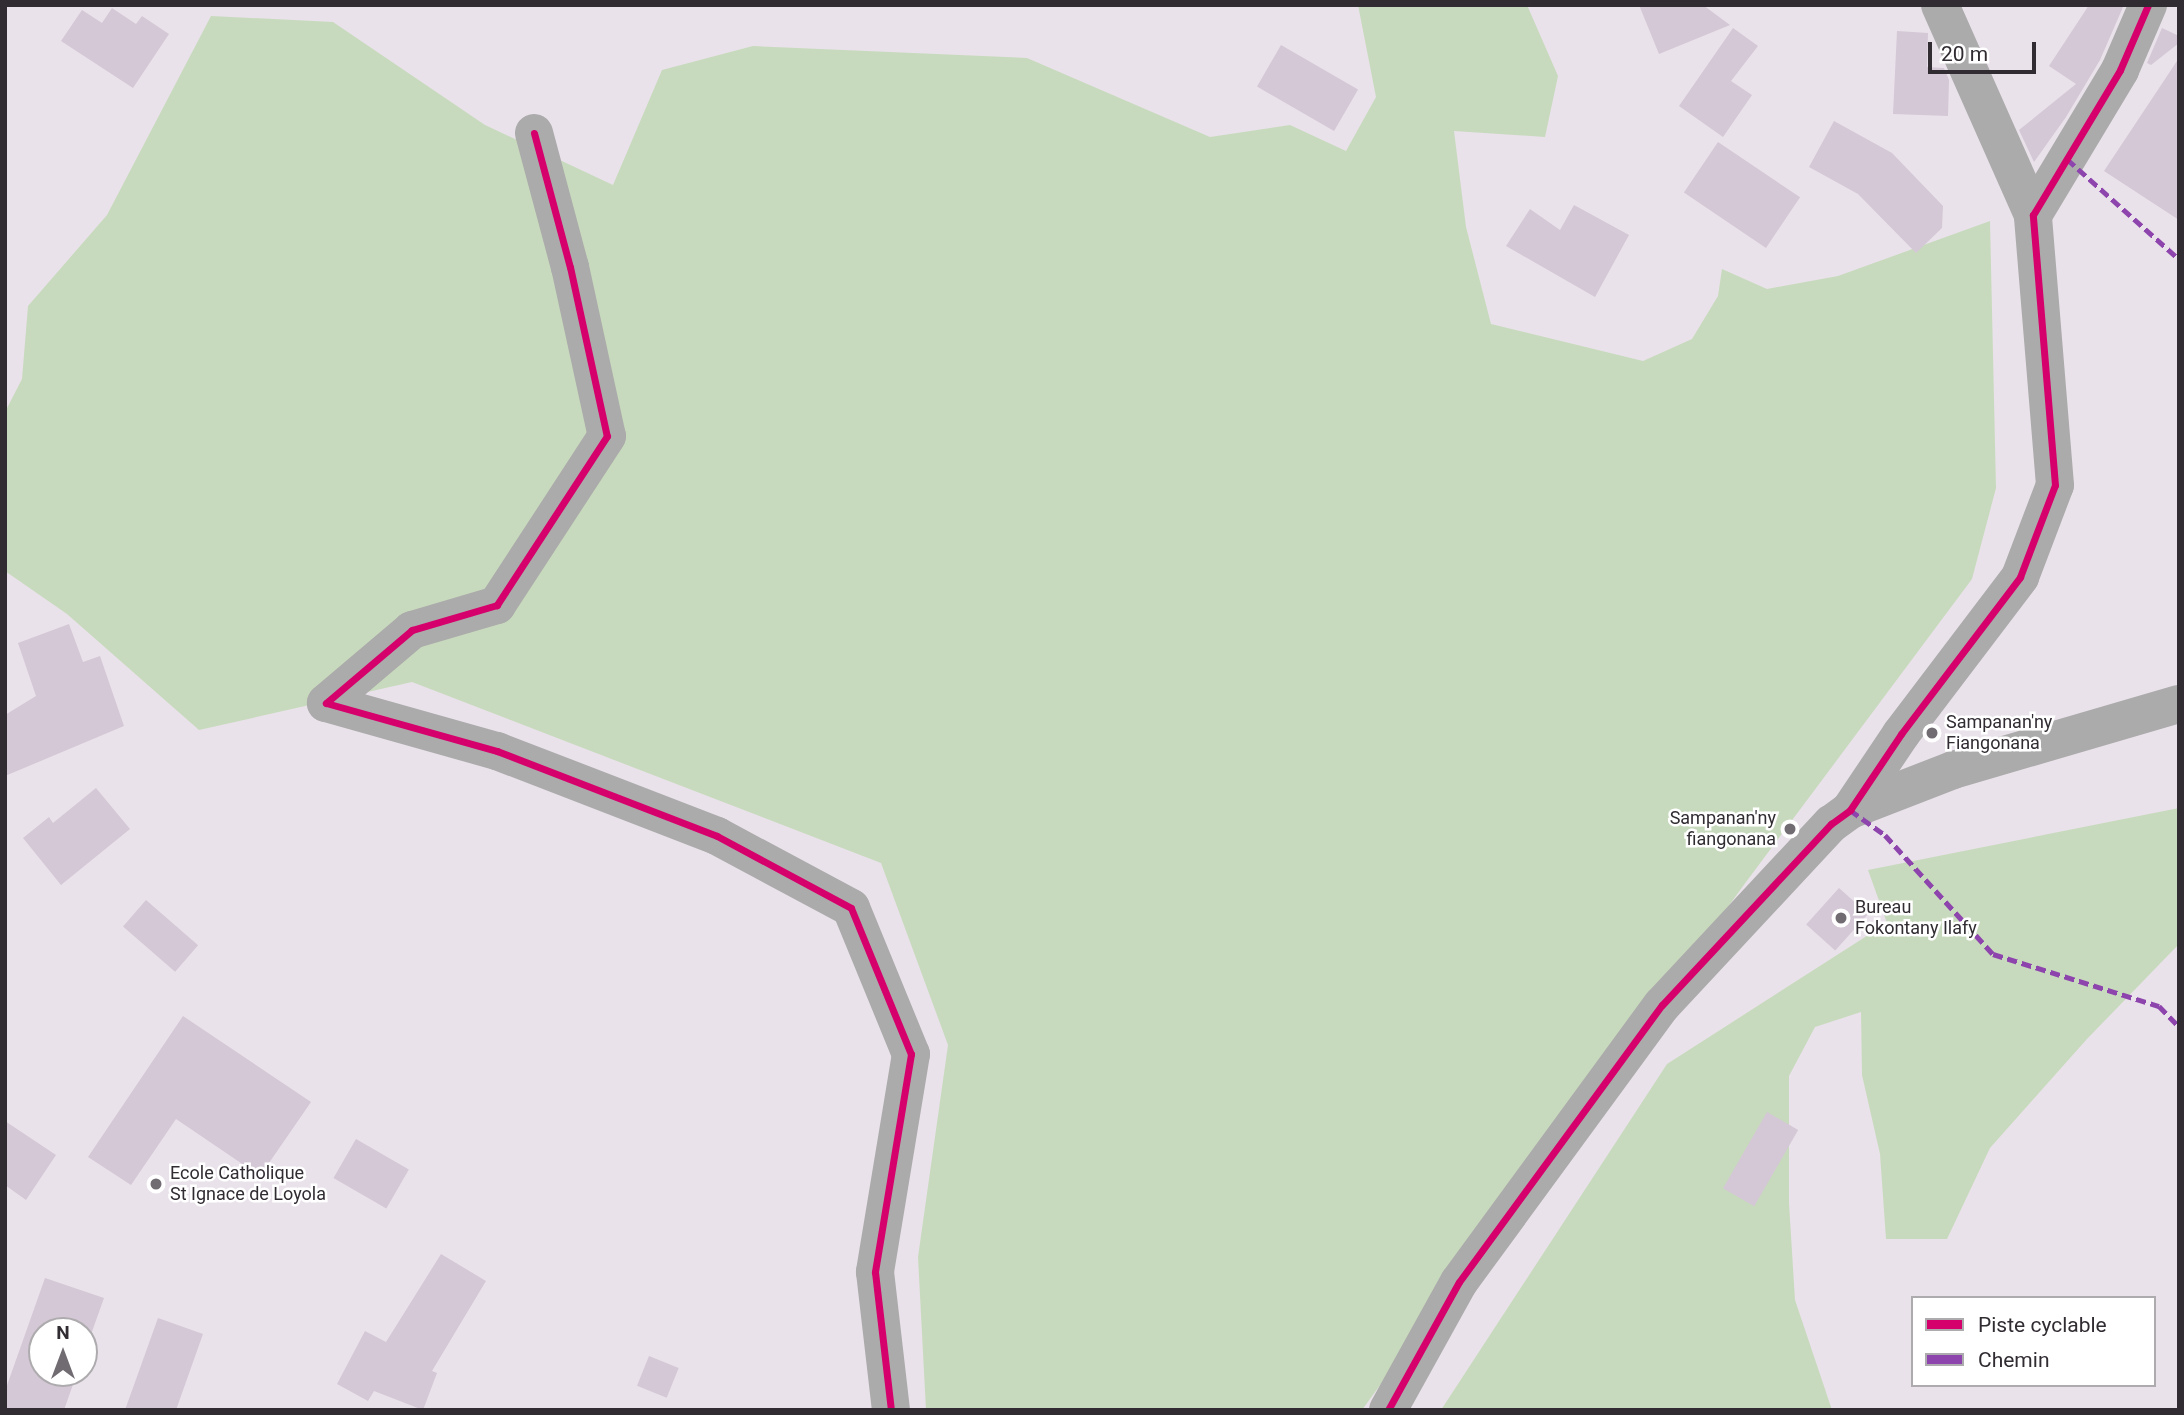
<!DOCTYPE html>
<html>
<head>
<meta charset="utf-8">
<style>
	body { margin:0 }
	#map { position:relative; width:2184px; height:1415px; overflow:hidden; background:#e9e2ea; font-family:Roboto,sans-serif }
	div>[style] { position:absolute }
	.green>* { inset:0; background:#c8dabd }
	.building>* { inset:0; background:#d4c7d6; transform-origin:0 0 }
	.minor>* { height:38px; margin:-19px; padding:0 19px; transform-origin:19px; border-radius:19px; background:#acabab }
	.quiet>* { height:5px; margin-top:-2.5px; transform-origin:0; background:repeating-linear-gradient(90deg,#8e44ad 0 10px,transparent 0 15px) }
	.cycleway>* { height:7px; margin:-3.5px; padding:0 3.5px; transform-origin:3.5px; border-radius:3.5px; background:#d6006c }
	.dots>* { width:19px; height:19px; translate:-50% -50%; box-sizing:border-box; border:4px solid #fff; border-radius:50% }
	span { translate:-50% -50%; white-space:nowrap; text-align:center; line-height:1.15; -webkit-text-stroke:5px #fff; paint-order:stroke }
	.poi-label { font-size:18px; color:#312c32 }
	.left { translate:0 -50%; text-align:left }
	.right { translate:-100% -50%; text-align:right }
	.frame { position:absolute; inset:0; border:7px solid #312c32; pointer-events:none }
	.legend { position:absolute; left:1911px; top:1296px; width:245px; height:91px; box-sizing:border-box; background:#fff; border:2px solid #adabad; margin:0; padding:9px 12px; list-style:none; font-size:21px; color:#312c32 }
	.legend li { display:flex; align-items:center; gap:14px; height:35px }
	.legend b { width:35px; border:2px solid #adabad }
	.north { position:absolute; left:28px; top:1317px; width:70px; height:70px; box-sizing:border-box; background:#fff; border:2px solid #adabad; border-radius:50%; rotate:0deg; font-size:19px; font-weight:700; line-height:28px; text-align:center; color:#312c32 }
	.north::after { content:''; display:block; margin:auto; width:24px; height:32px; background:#716c72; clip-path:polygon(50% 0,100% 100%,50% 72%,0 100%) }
	.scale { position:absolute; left:1928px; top:42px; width:108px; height:32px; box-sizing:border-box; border:4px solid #312c32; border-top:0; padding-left:9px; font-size:21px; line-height:24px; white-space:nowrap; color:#312c32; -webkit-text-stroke:5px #fff; paint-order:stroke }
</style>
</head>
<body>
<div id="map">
	<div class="green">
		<div style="clip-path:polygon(1358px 5px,1527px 5px,1558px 76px,1545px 137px,1454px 131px,1466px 227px,1491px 324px,1643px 361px,1692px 339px,1718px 296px,1722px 269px,1767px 289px,1838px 276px,1990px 221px,1996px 488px,1972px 579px,1746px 882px,1362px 1410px,926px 1410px,918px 1257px,948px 1045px,881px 863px,412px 682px,199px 730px,67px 614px,5px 571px,5px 412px,22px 379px,28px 306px,107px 215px,211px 16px,333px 22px,485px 125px,613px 185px,662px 70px,753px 46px,1027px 58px,1210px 137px,1290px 125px,1346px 151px,1376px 97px)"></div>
		<div style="clip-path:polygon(2179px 808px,2179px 944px,2087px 1039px,1990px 1148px,1947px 1239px,1886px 1239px,1880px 1154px,1862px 1075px,1861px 1012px,1815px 1027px,1789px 1076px,1789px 1203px,1795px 1300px,1832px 1410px,1441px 1410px,1667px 1064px,1887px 923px,1868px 870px)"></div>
	</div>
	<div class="building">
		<div style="clip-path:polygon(1639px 5px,1703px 5px,1730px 25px,1659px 54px)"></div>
		<div style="clip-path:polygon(2089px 5px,2123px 7px,2100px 60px,2066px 117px,2034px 162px,2019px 130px,2076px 84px,2049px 66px)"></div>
		<div style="clip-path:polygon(112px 8px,136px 24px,142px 16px,169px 34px,133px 88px,61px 41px,82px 10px,102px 23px)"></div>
		<div style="clip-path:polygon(1733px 28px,1758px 46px,1731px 81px,1752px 95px,1723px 137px,1679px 106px)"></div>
		<div style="clip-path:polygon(2162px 28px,2179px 36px,2179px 43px,2151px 65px,2147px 63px)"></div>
		<div style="clip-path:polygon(1897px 31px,1928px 33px,1927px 67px,1944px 68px,1949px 80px,1948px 116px,1893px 114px)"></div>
		<div style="left:1281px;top:45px;width:89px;height:48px;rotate:30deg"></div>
		<div style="clip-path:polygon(2179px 58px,2179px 220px,2104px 171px)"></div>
		<div style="clip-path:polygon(1834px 121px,1892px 153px,1943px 206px,1942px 228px,1916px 253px,1858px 194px,1809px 167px)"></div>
		<div style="left:1718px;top:142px;width:99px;height:61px;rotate:34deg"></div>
		<div style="clip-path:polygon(1574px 205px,1629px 235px,1595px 297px,1506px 246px,1530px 209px,1560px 230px)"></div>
		<div style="clip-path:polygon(69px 624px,83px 662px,100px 656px,124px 726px,5px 776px,5px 715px,36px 696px,18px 643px)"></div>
		<div style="clip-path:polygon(96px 788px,130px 829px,61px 885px,23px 838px,49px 817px,53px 823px)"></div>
		<div style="left:1839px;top:888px;width:39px;height:49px;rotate:42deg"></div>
		<div style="left:146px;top:900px;width:69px;height:35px;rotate:41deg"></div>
		<div style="clip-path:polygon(183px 1016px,311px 1102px,260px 1176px,176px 1119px,131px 1185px,88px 1157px)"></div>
		<div style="left:1767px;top:1112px;width:36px;height:88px;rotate:30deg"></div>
		<div style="clip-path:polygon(5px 1121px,56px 1155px,26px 1200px,5px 1185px)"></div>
		<div style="left:356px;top:1139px;width:61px;height:45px;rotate:30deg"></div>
		<div style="clip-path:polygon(441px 1254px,486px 1281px,432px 1371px,437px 1373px,423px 1410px,374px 1391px,368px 1401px,337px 1384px,365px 1331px,386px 1342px)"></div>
		<div style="clip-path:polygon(45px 1278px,104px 1298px,84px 1354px,84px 1331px,42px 1331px,42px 1373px,77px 1373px,64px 1410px,5px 1410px,5px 1391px)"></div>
		<div style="clip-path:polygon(158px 1318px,203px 1334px,176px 1410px,125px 1410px)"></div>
		<div style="left:649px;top:1356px;width:32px;height:32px;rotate:22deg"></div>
	</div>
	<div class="minor">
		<div style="left:1940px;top:5px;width:230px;rotate:66.1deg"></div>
		<div style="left:534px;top:133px;width:139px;rotate:75deg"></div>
		<div style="left:570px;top:267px;width:173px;rotate:77.7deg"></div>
		<div style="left:607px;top:436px;width:202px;rotate:123.1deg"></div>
		<div style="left:497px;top:605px;width:89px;rotate:163.6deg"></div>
		<div style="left:412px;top:630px;width:113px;rotate:139.7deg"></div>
		<div style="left:326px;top:703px;width:178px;rotate:15.7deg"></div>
		<div style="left:497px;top:751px;width:236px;rotate:21.1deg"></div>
		<div style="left:717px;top:836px;width:152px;rotate:28.2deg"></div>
		<div style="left:851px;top:908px;width:158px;rotate:67.7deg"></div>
		<div style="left:911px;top:1054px;width:221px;rotate:99.4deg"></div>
		<div style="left:875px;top:1272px;width:139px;rotate:83.4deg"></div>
		<div style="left:1850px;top:810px;width:110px;rotate:-21.2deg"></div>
		<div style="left:1953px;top:770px;width:235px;rotate:-16.3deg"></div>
		<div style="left:1388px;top:1410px;width:146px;rotate:-61deg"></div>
		<div style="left:1459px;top:1282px;width:343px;rotate:-53.8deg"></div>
		<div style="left:1662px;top:1005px;width:248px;rotate:-47deg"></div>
		<div style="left:1831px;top:824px;width:24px;rotate:-36deg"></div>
		<div style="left:1850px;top:810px;width:92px;rotate:-56.1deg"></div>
		<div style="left:1901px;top:734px;width:197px;rotate:-52.8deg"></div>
		<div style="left:2020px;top:577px;width:98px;rotate:-69.2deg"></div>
		<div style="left:2055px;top:485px;width:271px;rotate:-94.7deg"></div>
		<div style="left:2033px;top:215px;width:169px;rotate:-59deg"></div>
		<div style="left:2120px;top:70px;width:71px;rotate:-66.7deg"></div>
	</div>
	<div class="quiet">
		<div style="left:2067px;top:159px;width:150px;rotate:41.8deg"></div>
		<div style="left:1850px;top:810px;width:43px;rotate:35.5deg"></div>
		<div style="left:1885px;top:835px;width:161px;rotate:47.8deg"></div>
		<div style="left:1993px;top:954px;width:174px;rotate:17.4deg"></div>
		<div style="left:2159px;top:1006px;width:29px;rotate:46deg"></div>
	</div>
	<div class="cycleway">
		<div style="left:534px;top:133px;width:139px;rotate:75deg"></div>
		<div style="left:570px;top:267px;width:173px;rotate:77.7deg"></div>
		<div style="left:607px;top:436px;width:202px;rotate:123.1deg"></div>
		<div style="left:497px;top:605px;width:89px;rotate:163.6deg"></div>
		<div style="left:412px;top:630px;width:113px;rotate:139.7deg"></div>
		<div style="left:326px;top:703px;width:178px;rotate:15.7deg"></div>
		<div style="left:497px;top:751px;width:236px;rotate:21.1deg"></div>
		<div style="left:717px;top:836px;width:152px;rotate:28.2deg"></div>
		<div style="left:851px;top:908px;width:158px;rotate:67.7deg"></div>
		<div style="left:911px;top:1054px;width:221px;rotate:99.4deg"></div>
		<div style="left:875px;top:1272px;width:139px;rotate:83.4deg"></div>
		<div style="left:1388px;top:1410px;width:146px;rotate:-61deg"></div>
		<div style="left:1459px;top:1282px;width:343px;rotate:-53.8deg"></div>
		<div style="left:1662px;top:1005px;width:248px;rotate:-47deg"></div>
		<div style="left:1831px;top:824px;width:24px;rotate:-36deg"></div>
		<div style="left:1850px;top:810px;width:92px;rotate:-56.1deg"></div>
		<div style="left:1901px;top:734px;width:197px;rotate:-52.8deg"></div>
		<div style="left:2020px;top:577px;width:98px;rotate:-69.2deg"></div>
		<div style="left:2055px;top:485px;width:271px;rotate:-94.7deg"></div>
		<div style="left:2033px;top:215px;width:169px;rotate:-59deg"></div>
		<div style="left:2120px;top:70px;width:71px;rotate:-66.7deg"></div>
	</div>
	<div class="dots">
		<div style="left:1932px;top:733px;background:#716c72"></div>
		<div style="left:1790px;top:829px;background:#716c72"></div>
		<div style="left:1841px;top:918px;background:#716c72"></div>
		<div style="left:156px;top:1184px;background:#716c72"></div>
	</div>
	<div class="poi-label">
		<span class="left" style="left:1946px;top:733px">Sampanan'ny<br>Fiangonana</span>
		<span class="right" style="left:1776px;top:829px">Sampanan'ny<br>fiangonana</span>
		<span class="left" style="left:1855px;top:918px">Bureau<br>Fokontany Ilafy</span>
		<span class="left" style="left:170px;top:1184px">Ecole Catholique<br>St Ignace de Loyola</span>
	</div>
	<div class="frame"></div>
	<ul class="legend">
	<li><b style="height:9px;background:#d6006c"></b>Piste cyclable</li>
	<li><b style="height:9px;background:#8e44ad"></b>Chemin</li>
	</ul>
	<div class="north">N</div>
	<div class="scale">20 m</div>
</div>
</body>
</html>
